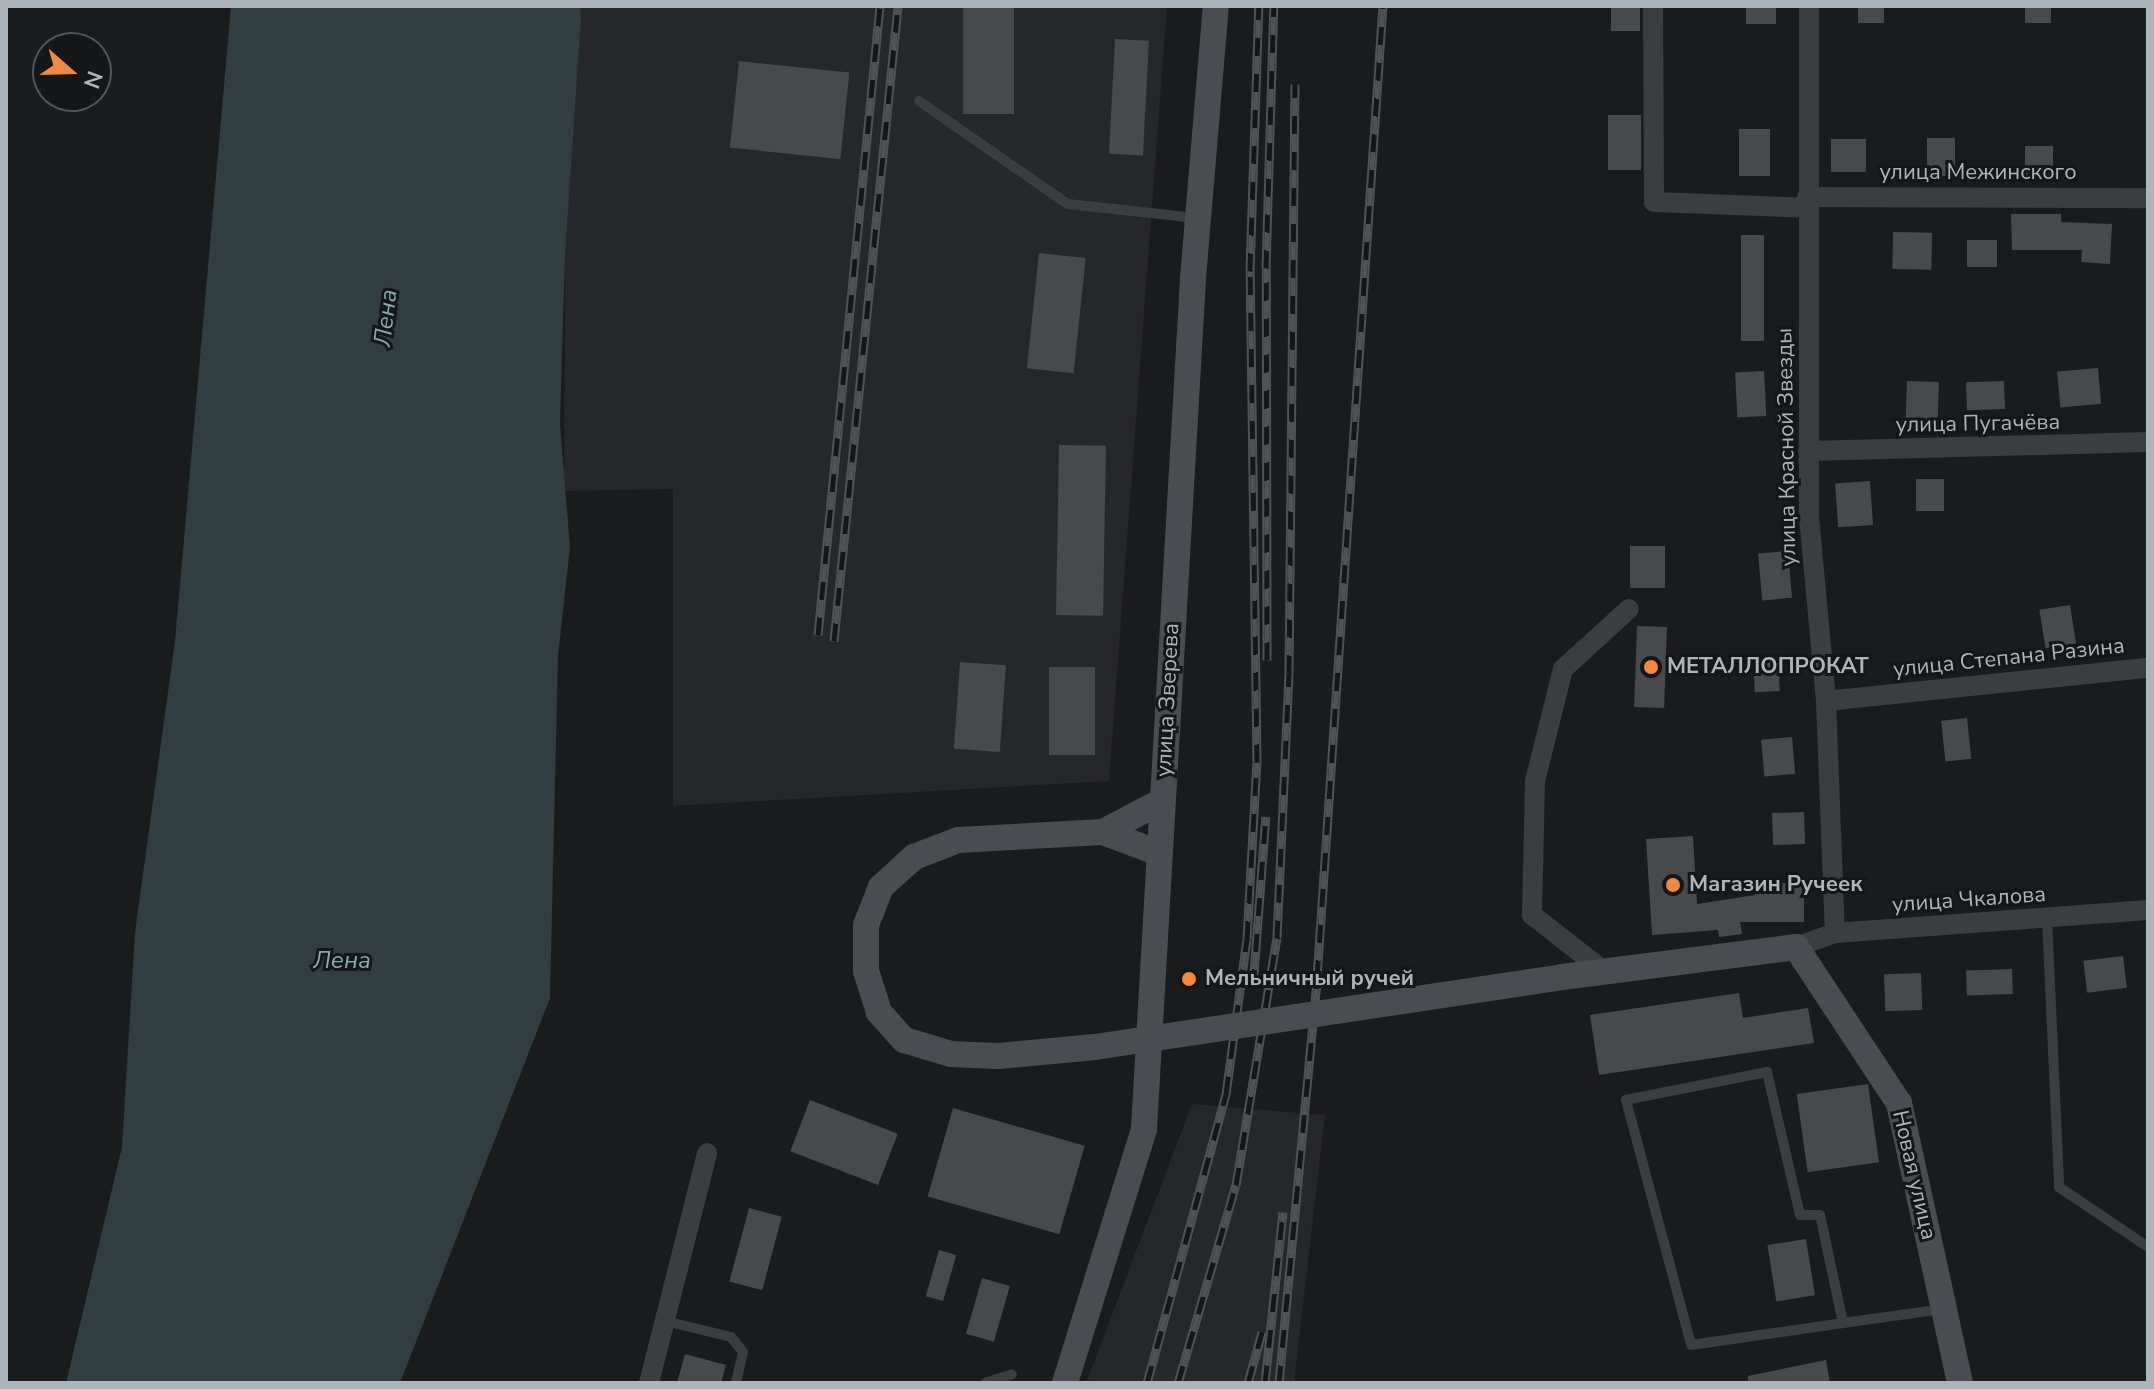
<!DOCTYPE html>
<html>
<head>
<meta charset="utf-8">
<style>
	body { margin:0 }
	#map { position:relative; width:2154px; height:1389px; overflow:hidden; background:#1a1b1d; font-family:"Nunito Sans",sans-serif }
	div>[style] { position:absolute }
	.built>* { inset:0; background:#26272a }
	.water>* { inset:0; background:#303d41 }
	.building>* { inset:0; background:#47494c; transform-origin:0 0 }
	.lane>* { height:10px; margin:-5px; padding:0 5px; transform-origin:5px; border-radius:5px; background:#3b3e41 }
	.street>* { height:20px; margin:-10px; padding:0 10px; transform-origin:10px; border-radius:10px; background:#3b3e41 }
	.secondary>* { height:26px; margin:-13px; padding:0 13px; transform-origin:13px; border-radius:13px; background:#494d51 }
	.rail>* { height:9px; margin-top:-4.5px; transform-origin:0; background:repeating-linear-gradient(90deg,#151618 0 18px,#4e5256 0 36px); box-sizing:border-box; border-block:2px solid #4e5256 }
	.secondary-bridge>* { height:26px; margin:-13px; padding:0 13px; transform-origin:13px; border-radius:13px; background:#494d51 }
	.dots>* { width:22px; height:22px; translate:-50% -50%; box-sizing:border-box; border:4px solid #151618; border-radius:50% }
	span { translate:-50% -50%; white-space:nowrap; text-align:center; line-height:1.15; -webkit-text-stroke:6px #151618; paint-order:stroke }
	.street-label { font-size:22px; color:#adb5bc }
	.poi-label { font-size:22px; color:#adb5bc; font-weight:700 }
	.left { translate:0 -50%; text-align:left }
	.water-label { font-size:24px; color:#85abb5; font-style:italic }
	.frame { position:absolute; inset:0; border:8px solid #adb5bc; pointer-events:none }
	.north { position:absolute; left:32px; top:32px; width:80px; height:80px; box-sizing:border-box; background:#151618; border:2px solid #52565a; border-radius:50%; rotate:110deg; font-size:22px; font-weight:700; line-height:32px; text-align:center; color:#adb5bc }
	.north::after { content:''; display:block; margin:auto; width:28px; height:36px; background:#f0893f; clip-path:polygon(50% 0,100% 100%,50% 72%,0 100%) }
</style>
</head>
<body>
<div id="map">
	<div class="built">
		<div style="clip-path:polygon(580px 6px,1167px 6px,1109px 781px,673px 806px,673px 489px,564px 491px,565px 256px)"></div>
		<div style="clip-path:polygon(1192px 1104px,1325px 1115px,1294px 1383px,1086px 1383px)"></div>
	</div>
	<div class="water">
		<div style="clip-path:polygon(231px 6px,580px 6px,581px 17px,565px 256px,560px 424px,570px 547px,558px 656px,550px 998px,400px 1383px,66px 1383px,122px 1147px,135px 932px,175px 641px)"></div>
	</div>
	<div class="building">
		<div style="left:963px;top:6px;width:51px;height:108px"></div>
		<div style="left:1611px;top:6px;width:29px;height:25px"></div>
		<div style="left:1746px;top:6px;width:30px;height:18px"></div>
		<div style="left:1858px;top:6px;width:26px;height:17px"></div>
		<div style="left:2025px;top:6px;width:26px;height:17px"></div>
		<div style="left:1115px;top:39px;width:34px;height:115px;rotate:3deg"></div>
		<div style="left:739px;top:61px;width:111px;height:87px;rotate:6deg"></div>
		<div style="left:1641px;top:115px;width:55px;height:33px;rotate:90deg"></div>
		<div style="left:1739px;top:129px;width:31px;height:47px"></div>
		<div style="left:1927px;top:138px;width:28px;height:38px"></div>
		<div style="left:1866px;top:139px;width:33px;height:35px;rotate:90deg"></div>
		<div style="left:2025px;top:146px;width:28px;height:29px"></div>
		<div style="clip-path:polygon(2011px 214px,2061px 214px,2061px 222px,2112px 224px,2110px 264px,2081px 262px,2082px 250px,2012px 250px)"></div>
		<div style="left:1893px;top:232px;width:39px;height:37px;rotate:1deg"></div>
		<div style="left:1764px;top:235px;width:106px;height:23px;rotate:90deg"></div>
		<div style="left:1967px;top:240px;width:30px;height:27px"></div>
		<div style="left:1039px;top:253px;width:47px;height:116px;rotate:6deg"></div>
		<div style="left:2098px;top:368px;width:36px;height:41px;rotate:85deg"></div>
		<div style="left:1764px;top:371px;width:45px;height:29px;rotate:87deg"></div>
		<div style="left:1907px;top:381px;width:32px;height:42px;rotate:2deg"></div>
		<div style="left:2004px;top:381px;width:28px;height:38px;rotate:88deg"></div>
		<div style="left:1059px;top:445px;width:47px;height:170px;rotate:1deg"></div>
		<div style="left:1916px;top:479px;width:28px;height:32px"></div>
		<div style="left:1870px;top:481px;width:44px;height:35px;rotate:86deg"></div>
		<div style="left:1630px;top:546px;width:35px;height:42px"></div>
		<div style="left:1788px;top:551px;width:47px;height:30px;rotate:85deg"></div>
		<div style="left:2070px;top:605px;width:39px;height:31px;rotate:81deg"></div>
		<div style="left:1637px;top:626px;width:30px;height:81px;rotate:2deg"></div>
		<div style="left:1778px;top:658px;width:33px;height:25px;rotate:87deg"></div>
		<div style="left:960px;top:662px;width:46px;height:87px;rotate:4deg"></div>
		<div style="left:1049px;top:667px;width:46px;height:88px"></div>
		<div style="left:1967px;top:718px;width:41px;height:26px;rotate:84deg"></div>
		<div style="left:1792px;top:737px;width:37px;height:31px;rotate:85deg"></div>
		<div style="left:1804px;top:812px;width:32px;height:32px;rotate:88deg"></div>
		<div style="clip-path:polygon(1693px 836px,1697px 904px,1755px 895px,1755px 883px,1804px 883px,1804px 922px,1740px 922px,1742px 934px,1719px 937px,1718px 930px,1652px 935px,1646px 839px)"></div>
		<div style="left:2123px;top:956px;width:32px;height:40px;rotate:83deg"></div>
		<div style="left:2012px;top:969px;width:25px;height:46px;rotate:88deg"></div>
		<div style="left:1921px;top:973px;width:37px;height:37px;rotate:88deg"></div>
		<div style="clip-path:polygon(1739px 993px,1743px 1018px,1808px 1008px,1814px 1043px,1599px 1075px,1590px 1015px)"></div>
		<div style="left:1868px;top:1084px;width:79px;height:72px;rotate:82deg"></div>
		<div style="left:810px;top:1100px;width:94px;height:55px;rotate:21deg"></div>
		<div style="left:953px;top:1108px;width:137px;height:92px;rotate:16deg"></div>
		<div style="left:749px;top:1208px;width:34px;height:76px;rotate:15deg"></div>
		<div style="left:1806px;top:1239px;width:57px;height:39px;rotate:81deg"></div>
		<div style="left:939px;top:1250px;width:18px;height:48px;rotate:16deg"></div>
		<div style="left:982px;top:1278px;width:29px;height:58px;rotate:16deg"></div>
		<div style="clip-path:polygon(685px 1354px,726px 1365px,721px 1383px,677px 1383px)"></div>
		<div style="clip-path:polygon(1826px 1360px,1830px 1383px,1748px 1383px,1748px 1376px)"></div>
	</div>
	<div class="lane">
		<div style="left:919px;top:101px;width:181px;rotate:34.7deg"></div>
		<div style="left:1068px;top:204px;width:129px;rotate:6.2deg"></div>
		<div style="left:2047px;top:918px;width:269px;rotate:87.4deg"></div>
		<div style="left:2059px;top:1187px;width:107px;rotate:34deg"></div>
		<div style="left:665px;top:1321px;width:68px;rotate:13.6deg"></div>
		<div style="left:731px;top:1337px;width:19px;rotate:51deg"></div>
		<div style="left:743px;top:1352px;width:32px;rotate:103deg"></div>
		<div style="left:1843px;top:1323px;width:110px;rotate:-102deg"></div>
		<div style="left:1820px;top:1215px;width:20px;rotate:180deg"></div>
		<div style="left:1800px;top:1215px;width:147px;rotate:-103deg"></div>
		<div style="left:1767px;top:1072px;width:144px;rotate:168.8deg"></div>
		<div style="left:1626px;top:1100px;width:253px;rotate:75.1deg"></div>
		<div style="left:1691px;top:1345px;width:154px;rotate:-8.2deg"></div>
		<div style="left:1843px;top:1323px;width:100px;rotate:-8deg"></div>
		<div style="left:985px;top:1383px;width:28px;rotate:-18deg"></div>
	</div>
	<div class="street">
		<div style="left:1653px;top:6px;width:196px;rotate:89.7deg"></div>
		<div style="left:1654px;top:202px;width:153px;rotate:2.2deg"></div>
		<div style="left:1809px;top:6px;width:511px;rotate:90deg"></div>
		<div style="left:1809px;top:517px;width:185px;rotate:84.7deg"></div>
		<div style="left:1826px;top:701px;width:232px;rotate:87.8deg"></div>
		<div style="left:1807px;top:197px;width:341px;rotate:0.2deg"></div>
		<div style="left:1808px;top:451px;width:340px;rotate:-1.5deg"></div>
		<div style="left:1826px;top:701px;width:324px;rotate:-5.9deg"></div>
		<div style="left:1796px;top:947px;width:41px;rotate:-19.7deg"></div>
		<div style="left:1835px;top:933px;width:314px;rotate:-4.2deg"></div>
		<div style="left:1605px;top:972px;width:93px;rotate:-142deg"></div>
		<div style="left:1532px;top:915px;width:134px;rotate:-88.7deg"></div>
		<div style="left:1535px;top:781px;width:115px;rotate:-76deg"></div>
		<div style="left:1563px;top:669px;width:89px;rotate:-42.3deg"></div>
		<div style="left:649px;top:1383px;width:237px;rotate:-75.8deg"></div>
	</div>
	<div class="secondary">
		<div style="left:1103px;top:832px;width:67px;rotate:-27.7deg"></div>
		<div style="left:1562px;top:977px;width:236px;rotate:-7.3deg"></div>
		<div style="left:1796px;top:947px;width:187px;rotate:56.6deg"></div>
		<div style="left:1899px;top:1103px;width:287px;rotate:77.7deg"></div>
		<div style="left:1095px;top:1047px;width:97px;rotate:174.7deg"></div>
		<div style="left:998px;top:1056px;width:47px;rotate:-177.6deg"></div>
		<div style="left:951px;top:1054px;width:49px;rotate:-163.4deg"></div>
		<div style="left:904px;top:1040px;width:38px;rotate:-132deg"></div>
		<div style="left:879px;top:1012px;width:43px;rotate:-107.6deg"></div>
		<div style="left:866px;top:971px;width:46px;rotate:-90deg"></div>
		<div style="left:866px;top:925px;width:41px;rotate:-68.5deg"></div>
		<div style="left:881px;top:887px;width:45px;rotate:-42.3deg"></div>
		<div style="left:914px;top:857px;width:47px;rotate:-21.1deg"></div>
		<div style="left:958px;top:840px;width:145px;rotate:-3.2deg"></div>
		<div style="left:1103px;top:832px;width:60px;rotate:20.6deg"></div>
		<div style="left:1065px;top:1383px;width:266px;rotate:-72.7deg"></div>
		<div style="left:1144px;top:1129px;width:852px;rotate:-86.7deg"></div>
		<div style="left:1193px;top:278px;width:273px;rotate:-85.2deg"></div>
	</div>
	<div class="rail">
		<div style="left:818px;top:635px;width:632px;rotate:-84.37deg"></div>
		<div style="left:834px;top:641px;width:638px;rotate:-84.24deg"></div>
		<div style="left:1267px;top:660px;width:392px;rotate:-90.1deg"></div>
		<div style="left:1266px;top:268px;width:262px;rotate:-88.3deg"></div>
		<div style="left:1253px;top:987px;width:171px;rotate:-85.7deg"></div>
		<div style="left:1147px;top:1383px;width:300px;rotate:-74.7deg"></div>
		<div style="left:1226px;top:1094px;width:156px;rotate:-82.3deg"></div>
		<div style="left:1247px;top:939px;width:177px;rotate:-86.8deg"></div>
		<div style="left:1257px;top:762px;width:491px;rotate:-90.8deg"></div>
		<div style="left:1250px;top:271px;width:265px;rotate:-88.1deg"></div>
		<div style="left:1178px;top:1383px;width:206px;rotate:-73.7deg"></div>
		<div style="left:1236px;top:1185px;width:250px;rotate:-80.6deg"></div>
		<div style="left:1277px;top:938px;width:265px;rotate:-87.4deg"></div>
		<div style="left:1289px;top:673px;width:589px;rotate:-89.42deg"></div>
		<div style="left:1248px;top:1383px;width:53px;rotate:-74.6deg"></div>
		<div style="left:1265px;top:1383px;width:172px;rotate:-84deg"></div>
		<div style="left:1279px;top:1383px;width:407px;rotate:-84.6deg"></div>
		<div style="left:1317px;top:978px;width:974px;rotate:-86.12deg"></div>
	</div>
	<div class="secondary-bridge">
		<div style="left:1095px;top:1047px;width:472px;rotate:-8.5deg"></div>
	</div>
	<div class="dots">
		<div style="left:1651px;top:667px;background:#f0893f"></div>
		<div style="left:1673px;top:885px;background:#f0893f"></div>
		<div style="left:1189px;top:979px;background:#f0893f"></div>
	</div>
	<div class="street-label">
		<span style="left:1978px;top:173px">улица Межинского</span>
		<span style="left:1978px;top:424px;rotate:-1deg">улица Пугачёва</span>
		<span style="left:1787px;top:447px;rotate:-91deg">улица Красной Звезды</span>
		<span style="left:2009px;top:658px;rotate:-6deg">улица Степана Разина</span>
		<span style="left:1168px;top:700px;rotate:-87deg">улица Зверева</span>
		<span style="left:1969px;top:900px;rotate:-4deg">улица Чкалова</span>
		<span style="left:1914px;top:1175px;rotate:77deg">Новая улица</span>
	</div>
	<div class="poi-label">
		<span class="left" style="left:1667px;top:667px">МЕТАЛЛОПРОКАТ</span>
		<span class="left" style="left:1689px;top:885px">Магазин Ручеек</span>
		<span class="left" style="left:1205px;top:979px">Мельничный ручей</span>
	</div>
	<div class="water-label">
		<span style="left:386px;top:318px;rotate:-83deg">Лена</span>
		<span style="left:342px;top:961px">Лена</span>
	</div>
	<div class="frame"></div>
	<div class="north">N</div>
</div>
</body>
</html>
